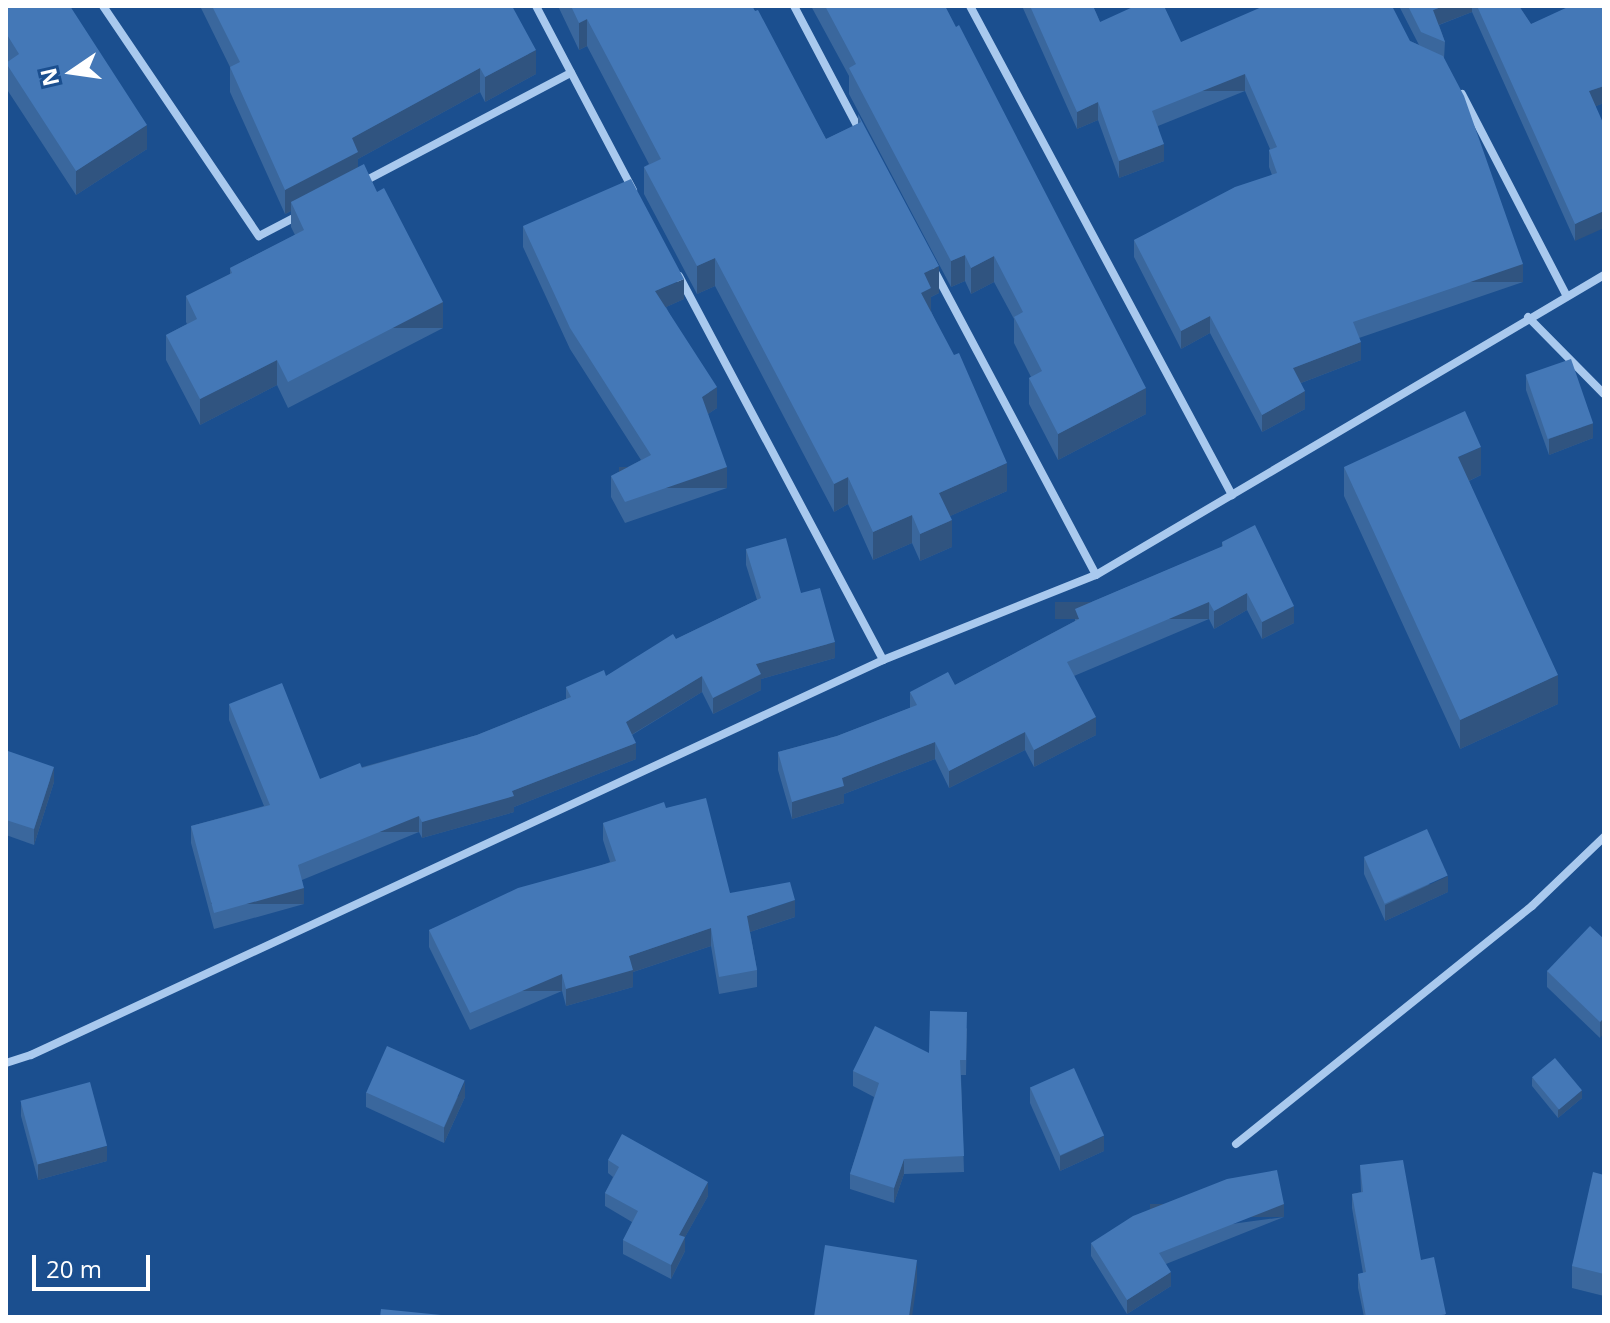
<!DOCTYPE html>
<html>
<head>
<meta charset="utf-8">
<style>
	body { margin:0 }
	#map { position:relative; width:1610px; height:1323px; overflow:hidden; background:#1b4f8f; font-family:"Open Sans",sans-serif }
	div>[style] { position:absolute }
	.street>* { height:8px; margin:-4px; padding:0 4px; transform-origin:4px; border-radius:4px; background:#a9c9ee }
	.wall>* { inset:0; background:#3a679d }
	.shaded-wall>* { inset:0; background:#305480; transform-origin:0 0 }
	.building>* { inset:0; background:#4478b7; transform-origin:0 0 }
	span { translate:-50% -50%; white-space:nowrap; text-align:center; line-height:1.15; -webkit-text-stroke:8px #1b4f8f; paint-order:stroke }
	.frame { position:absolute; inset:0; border:8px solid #fff; pointer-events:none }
	.north { position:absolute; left:32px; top:32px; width:80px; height:80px; -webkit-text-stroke:6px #1b4f8f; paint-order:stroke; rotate:257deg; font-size:22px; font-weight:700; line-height:32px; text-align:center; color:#fff }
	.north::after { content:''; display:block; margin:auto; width:28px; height:36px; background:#fff; clip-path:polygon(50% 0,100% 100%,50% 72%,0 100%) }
	.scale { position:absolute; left:32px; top:1255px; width:118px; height:36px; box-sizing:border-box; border:4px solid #fff; border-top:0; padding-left:10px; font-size:24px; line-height:28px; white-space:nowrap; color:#fff; -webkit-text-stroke:6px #1b4f8f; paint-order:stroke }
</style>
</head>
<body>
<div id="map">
	<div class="street">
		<div style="left:103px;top:6px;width:278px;rotate:55.9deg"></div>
		<div style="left:259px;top:236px;width:47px;rotate:-27.6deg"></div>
		<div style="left:536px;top:6px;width:208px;rotate:62.2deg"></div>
		<div style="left:794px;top:6px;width:144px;rotate:62.2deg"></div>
		<div style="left:970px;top:6px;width:555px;rotate:61.82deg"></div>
		<div style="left:1462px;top:94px;width:226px;rotate:62.6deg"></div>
		<div style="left:363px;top:182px;width:235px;rotate:-27.7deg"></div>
		<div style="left:935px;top:272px;width:343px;rotate:62deg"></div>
		<div style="left:679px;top:276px;width:435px;rotate:62deg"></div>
		<div style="left:1528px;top:317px;width:108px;rotate:45.4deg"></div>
		<div style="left:6px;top:1063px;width:26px;rotate:-18deg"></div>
		<div style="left:31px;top:1055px;width:939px;rotate:-24.87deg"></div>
		<div style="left:883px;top:660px;width:229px;rotate:-21.8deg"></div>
		<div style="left:1096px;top:575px;width:590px;rotate:-30.56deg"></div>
		<div style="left:1236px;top:1144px;width:380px;rotate:-38.8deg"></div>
		<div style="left:1532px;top:906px;width:100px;rotate:-43.8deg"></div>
	</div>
	<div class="wall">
		<div style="clip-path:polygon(6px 6px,147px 149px,76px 195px,6px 88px,6px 63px,8px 62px,6px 58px)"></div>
		<div style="clip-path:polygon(200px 6px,512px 6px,536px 74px,485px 102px,480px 92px,358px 159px,358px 167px,377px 192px,443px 328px,288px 408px,277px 385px,200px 425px,166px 360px,166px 335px,187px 324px,186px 322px,186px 296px,230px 274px,230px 268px,295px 235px,291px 227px,291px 211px,285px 214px,230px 92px,230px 67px)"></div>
		<div style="clip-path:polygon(558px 6px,752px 6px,826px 139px,858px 124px,858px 114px,939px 293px,931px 297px,931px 311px,1007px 491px,950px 516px,952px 547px,920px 561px,912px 543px,873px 560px,848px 504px,834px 512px,715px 286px,697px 294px,644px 194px,644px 167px,649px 164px,587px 46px,579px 50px)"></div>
		<div style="clip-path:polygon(811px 6px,945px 6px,1146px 414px,1058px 460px,1029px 404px,1029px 378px,1031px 377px,1014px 343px,1014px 319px,994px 282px,971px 294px,965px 281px,951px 287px,849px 94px,849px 76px)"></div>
		<div style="clip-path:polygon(1022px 6px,1093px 6px,1100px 22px,1181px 42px,1410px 41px,1419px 45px,1399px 6px,1519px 6px,1531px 24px,1604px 6px,1604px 103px,1596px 106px,1575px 241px,1472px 12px,1439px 25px,1445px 42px,1444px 59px,1523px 282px,1359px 338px,1361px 360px,1301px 383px,1305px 409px,1262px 432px,1210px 333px,1181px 349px,1134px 257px,1134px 240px,1272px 175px,1269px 167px,1269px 150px,1270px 149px,1245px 91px,1158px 126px,1164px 161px,1119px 178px,1098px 120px,1077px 129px)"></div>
		<div style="clip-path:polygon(523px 226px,684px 299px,666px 307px,717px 408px,708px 414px,727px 488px,625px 523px,611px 497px,611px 476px,641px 460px,570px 349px,523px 247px)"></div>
		<div style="clip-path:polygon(1526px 375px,1593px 438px,1549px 455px,1526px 390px)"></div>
		<div style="clip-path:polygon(1344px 467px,1481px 475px,1469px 481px,1558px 704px,1460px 749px,1344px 496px)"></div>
		<div style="clip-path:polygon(1222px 542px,1294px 623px,1262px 639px,1247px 610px,1214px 629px,1209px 619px,1074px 676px,1096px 735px,1034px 767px,1025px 750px,949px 788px,935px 759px,844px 794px,844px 803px,792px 819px,778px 770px,778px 752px,837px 736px,910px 708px,910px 692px,955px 685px,1075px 621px,1075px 609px,1222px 547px)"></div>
		<div style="clip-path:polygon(746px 549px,801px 593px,835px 658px,761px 679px,761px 690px,713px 714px,702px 692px,632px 735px,636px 759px,514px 807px,514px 812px,422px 838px,419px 832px,302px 880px,304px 904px,214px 929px,191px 843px,191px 826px,264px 806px,229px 720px,229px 704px,320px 779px,477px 735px,566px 699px,566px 687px,606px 676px,676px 639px,757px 600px,746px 565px)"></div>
		<div style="clip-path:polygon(6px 756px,54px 782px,34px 845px,6px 835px)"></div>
		<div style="clip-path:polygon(666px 808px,730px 893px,795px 917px,750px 932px,757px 970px,757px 987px,719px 994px,711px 946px,633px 972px,633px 987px,566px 1006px,562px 991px,470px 1030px,429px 947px,429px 930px,610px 862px,603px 840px,603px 823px)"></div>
		<div style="clip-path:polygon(1364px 858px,1448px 892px,1385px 921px,1364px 874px)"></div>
		<div style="clip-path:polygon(1604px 939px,1600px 1038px,1547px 987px,1547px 971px)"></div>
		<div style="clip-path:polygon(967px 1028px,966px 1075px,961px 1075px,964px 1172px,904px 1174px,894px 1203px,850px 1189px,850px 1174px,874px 1097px,853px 1086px,853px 1071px,929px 1053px)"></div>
		<div style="clip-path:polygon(1532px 1078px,1582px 1098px,1558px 1118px,1532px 1086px)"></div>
		<div style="clip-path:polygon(1030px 1087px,1104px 1151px,1060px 1171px,1030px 1103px)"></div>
		<div style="clip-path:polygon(366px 1092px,465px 1097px,444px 1143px,366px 1107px)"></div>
		<div style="clip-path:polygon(21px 1101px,107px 1161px,38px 1180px,21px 1116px)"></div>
		<div style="clip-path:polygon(608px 1160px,708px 1196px,685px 1237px,685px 1251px,671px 1279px,623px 1254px,623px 1240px,632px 1222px,605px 1206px,605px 1193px,613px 1177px,608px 1173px)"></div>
		<div style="clip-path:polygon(1360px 1165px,1421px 1260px,1446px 1317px,1364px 1317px,1358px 1288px,1358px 1274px,1363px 1273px,1352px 1208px,1352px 1194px,1361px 1192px)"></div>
		<div style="clip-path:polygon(1604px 1175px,1604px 1296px,1572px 1288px,1572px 1266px)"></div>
		<div style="clip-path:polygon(1284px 1217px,1166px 1264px,1171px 1286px,1127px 1314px,1091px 1256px,1091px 1243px)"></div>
	</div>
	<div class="shaded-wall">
		<div style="clip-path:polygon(1444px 6px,1472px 6px,1472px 12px,1433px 27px,1433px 10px)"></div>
		<div style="clip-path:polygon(587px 19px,587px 46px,579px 50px,579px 23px)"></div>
		<div style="clip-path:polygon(536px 50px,536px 74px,485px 102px,485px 77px)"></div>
		<div style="clip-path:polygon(480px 68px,480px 92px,358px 159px,358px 176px,291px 202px,291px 211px,285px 214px,285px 190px,352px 138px)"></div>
		<div style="left:1245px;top:74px;width:17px;height:100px;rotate:90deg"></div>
		<div style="clip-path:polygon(1604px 86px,1604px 103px,1589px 109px,1589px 91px)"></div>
		<div style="clip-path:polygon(1098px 102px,1098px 120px,1077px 129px,1077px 112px)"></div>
		<div style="clip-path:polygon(147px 125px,147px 149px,76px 195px,76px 171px)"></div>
		<div style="clip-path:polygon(1164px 144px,1164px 161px,1119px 178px,1119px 161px)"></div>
		<div style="clip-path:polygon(1604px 211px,1604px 228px,1575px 241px,1575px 224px)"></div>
		<div style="clip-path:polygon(965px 255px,965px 281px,951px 287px,951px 261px)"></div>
		<div style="clip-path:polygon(994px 256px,994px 282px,971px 294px,971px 268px)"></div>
		<div style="clip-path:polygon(715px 258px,715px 286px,697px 294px,697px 266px)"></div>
		<div style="left:1523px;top:264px;width:18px;height:180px;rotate:90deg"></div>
		<div style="clip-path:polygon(939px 266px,939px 293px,931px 297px,931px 316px,921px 293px,924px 273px)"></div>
		<div style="clip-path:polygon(684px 279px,684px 299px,655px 312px,655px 291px)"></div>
		<div style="left:443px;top:302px;width:26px;height:174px;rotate:90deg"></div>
		<div style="clip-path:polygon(1210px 316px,1210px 333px,1181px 349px,1181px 331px)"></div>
		<div style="clip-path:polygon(1361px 342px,1361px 360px,1293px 386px,1293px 368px)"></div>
		<div style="clip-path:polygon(277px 360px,277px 385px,200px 425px,200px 399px)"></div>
		<div style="clip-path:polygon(717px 387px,717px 408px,702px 418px,702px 397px)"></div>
		<div style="clip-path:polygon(1146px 388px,1146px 414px,1058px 460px,1058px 434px)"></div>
		<div style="clip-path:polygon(1305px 391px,1305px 409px,1262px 432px,1262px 415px)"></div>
		<div style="clip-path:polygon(1593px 423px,1593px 438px,1549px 455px,1549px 439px)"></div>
		<div style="clip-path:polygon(1481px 447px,1481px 475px,1458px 486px,1458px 457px)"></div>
		<div style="clip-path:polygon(1007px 463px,1007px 491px,939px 521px,939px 493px)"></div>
		<div style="left:727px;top:467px;width:21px;height:108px;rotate:90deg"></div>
		<div style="clip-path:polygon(848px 477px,848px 504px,834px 512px,834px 484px)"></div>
		<div style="clip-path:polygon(912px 515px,912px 543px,873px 560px,873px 532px)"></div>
		<div style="clip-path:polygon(952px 520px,952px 547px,920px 561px,920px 534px)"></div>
		<div style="clip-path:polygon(1247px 593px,1247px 610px,1214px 629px,1214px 611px)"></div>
		<div style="left:1209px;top:602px;width:17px;height:154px;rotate:90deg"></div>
		<div style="clip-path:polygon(1294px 606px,1294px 623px,1262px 639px,1262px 622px)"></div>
		<div style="clip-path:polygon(835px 642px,835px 658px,761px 679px,761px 690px,713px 714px,713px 698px,756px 664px)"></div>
		<div style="clip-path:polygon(1558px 675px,1558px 704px,1460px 749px,1460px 720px)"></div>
		<div style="clip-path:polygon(702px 676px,702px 692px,626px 738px,626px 722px)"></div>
		<div style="clip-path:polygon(1096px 717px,1096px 735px,1034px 767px,1034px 750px)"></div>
		<div style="clip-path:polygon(1025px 732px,1025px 750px,949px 788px,949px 771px)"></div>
		<div style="clip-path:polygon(935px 742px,935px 759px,844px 794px,844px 803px,792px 819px,792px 802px,842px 778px)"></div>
		<div style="clip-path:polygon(636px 743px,636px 759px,514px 807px,514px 812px,422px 838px,422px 822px,512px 791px)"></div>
		<div style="clip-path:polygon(54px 767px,54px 782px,34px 845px,34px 829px)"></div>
		<div style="left:419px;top:816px;width:16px;height:131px;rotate:90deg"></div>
		<div style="clip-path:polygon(1448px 876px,1448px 892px,1385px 921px,1385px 905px)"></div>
		<div style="left:304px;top:888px;width:16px;height:93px;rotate:90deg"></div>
		<div style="clip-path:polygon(795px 900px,795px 917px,747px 933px,747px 916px)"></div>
		<div style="clip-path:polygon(711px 928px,711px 946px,633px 972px,633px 987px,566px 1006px,566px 989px,629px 956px)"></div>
		<div style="left:562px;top:974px;width:17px;height:100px;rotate:90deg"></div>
		<div style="clip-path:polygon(1604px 1018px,1604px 1033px,1600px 1038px,1600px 1022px)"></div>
		<div style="clip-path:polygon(465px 1081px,465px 1097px,444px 1143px,444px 1128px)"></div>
		<div style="clip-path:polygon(1582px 1090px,1582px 1098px,1558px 1118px,1558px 1110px)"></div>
		<div style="clip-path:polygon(1104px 1136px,1104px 1151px,1060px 1171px,1060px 1156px)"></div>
		<div style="clip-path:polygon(107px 1146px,107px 1161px,38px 1180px,38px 1164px)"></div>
		<div style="clip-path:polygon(904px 1159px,904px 1174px,894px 1203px,894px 1188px)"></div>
		<div style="clip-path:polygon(708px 1182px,708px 1196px,679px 1248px,679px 1235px)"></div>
		<div style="left:1284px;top:1204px;width:13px;height:134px;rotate:90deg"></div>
		<div style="clip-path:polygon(685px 1237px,685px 1251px,671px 1279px,671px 1265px)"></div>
		<div style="clip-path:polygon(917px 1260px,917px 1282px,912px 1317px,909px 1317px)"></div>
		<div style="clip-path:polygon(1171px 1272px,1171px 1286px,1127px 1314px,1127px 1300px)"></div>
	</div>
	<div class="building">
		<div style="clip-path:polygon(6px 6px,70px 6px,147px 125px,76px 171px,6px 63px,19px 54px,6px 33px)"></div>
		<div style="clip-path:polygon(212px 6px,512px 6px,536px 50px,485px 77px,480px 68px,352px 138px,358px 152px,285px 190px,230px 67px,240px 62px)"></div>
		<div style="clip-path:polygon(571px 6px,752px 6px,755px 11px,758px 10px,826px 139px,861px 122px,858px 114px,939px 266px,924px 273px,931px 288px,921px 293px,954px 355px,959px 353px,1007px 463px,939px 493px,952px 520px,920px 534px,912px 515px,873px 532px,848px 477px,834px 484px,715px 258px,697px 266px,644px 167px,661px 159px,587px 19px,579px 23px)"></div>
		<div style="clip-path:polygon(825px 6px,945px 6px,956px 27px,959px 25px,1146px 388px,1058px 434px,1029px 378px,1042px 371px,1014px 317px,1023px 312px,994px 256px,971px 268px,965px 255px,951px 261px,849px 68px,856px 64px)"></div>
		<div style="clip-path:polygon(1030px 6px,1093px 6px,1100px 22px,1135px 6px,1164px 6px,1181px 42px,1264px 6px,1392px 6px,1410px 41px,1443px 56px,1464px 96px,1523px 264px,1353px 322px,1361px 342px,1293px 368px,1305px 391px,1262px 415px,1210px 316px,1181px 331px,1134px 240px,1235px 187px,1277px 173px,1269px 150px,1277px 147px,1245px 74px,1152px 111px,1164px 144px,1119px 161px,1098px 102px,1077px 112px)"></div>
		<div style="clip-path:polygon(1408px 6px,1444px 6px,1433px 10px,1445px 42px,1421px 32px)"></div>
		<div style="clip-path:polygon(1477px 6px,1519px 6px,1531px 24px,1570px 6px,1604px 6px,1604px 86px,1589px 91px,1604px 125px,1604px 211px,1575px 224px)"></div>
		<div style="clip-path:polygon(364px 164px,377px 192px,384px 188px,443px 302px,288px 382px,277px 360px,200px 399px,166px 335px,197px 319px,186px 296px,232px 273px,230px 268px,304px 230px,291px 202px)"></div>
		<div style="clip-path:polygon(631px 179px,684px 279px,655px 291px,717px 387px,702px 397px,727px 467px,625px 502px,611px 476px,651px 455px,570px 328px,523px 226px)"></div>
		<div style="left:1571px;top:359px;width:68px;height:48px;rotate:71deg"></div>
		<div style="clip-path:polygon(1465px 411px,1481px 447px,1458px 457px,1558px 675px,1460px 720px,1344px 467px)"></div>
		<div style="clip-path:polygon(1255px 525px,1294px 606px,1262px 622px,1247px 593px,1214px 611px,1209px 602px,1067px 662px,1096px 717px,1034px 750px,1025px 732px,949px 771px,935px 742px,842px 778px,844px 786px,792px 802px,778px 752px,837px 736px,917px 705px,910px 692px,948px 672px,955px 685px,1079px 619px,1075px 609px,1223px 546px,1222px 542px)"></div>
		<div style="clip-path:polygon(786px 538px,801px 593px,820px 588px,835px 642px,756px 664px,761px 674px,713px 698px,702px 676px,626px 722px,636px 743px,512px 791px,514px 796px,422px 822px,419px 816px,298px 865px,304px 888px,214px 913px,191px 826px,270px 805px,229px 704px,282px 683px,320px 779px,360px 763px,362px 768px,477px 735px,571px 697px,566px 687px,604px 670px,606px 676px,673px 634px,676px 639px,761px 598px,746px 549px)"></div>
		<div style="clip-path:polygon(8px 751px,54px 767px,34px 829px,6px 820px,6px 756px)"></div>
		<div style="clip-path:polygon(706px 798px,730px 893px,790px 882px,795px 900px,747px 916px,757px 970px,719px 977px,711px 928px,629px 956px,633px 970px,566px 989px,562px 974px,470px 1013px,429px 930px,518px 888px,616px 861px,603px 823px,664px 802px,666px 808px)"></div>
		<div style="left:1427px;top:829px;width:51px;height:69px;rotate:66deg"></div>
		<div style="clip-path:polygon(1590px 926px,1604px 939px,1604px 1018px,1600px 1022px,1547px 971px)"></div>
		<div style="clip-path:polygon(930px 1011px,967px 1012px,966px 1060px,960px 1060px,964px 1156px,904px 1159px,894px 1188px,850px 1174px,879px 1083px,853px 1071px,875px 1026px,929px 1053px)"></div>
		<div style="left:387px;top:1046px;width:85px;height:51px;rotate:24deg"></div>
		<div style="left:1555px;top:1058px;width:42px;height:30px;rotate:50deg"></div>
		<div style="left:1074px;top:1068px;width:74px;height:48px;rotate:66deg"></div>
		<div style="left:90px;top:1082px;width:66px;height:72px;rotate:75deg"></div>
		<div style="clip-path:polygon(622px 1134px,708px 1182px,679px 1235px,685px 1237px,671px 1265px,623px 1240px,638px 1211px,605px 1193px,619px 1167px,608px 1160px)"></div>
		<div style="clip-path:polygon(1403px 1160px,1421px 1260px,1434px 1257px,1446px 1314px,1432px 1317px,1366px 1317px,1358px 1274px,1366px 1272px,1352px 1194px,1363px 1192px,1360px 1165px)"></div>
		<div style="clip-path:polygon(1277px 1170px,1284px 1204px,1159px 1253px,1171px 1272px,1127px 1300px,1091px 1243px,1133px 1216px,1227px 1179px)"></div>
		<div style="clip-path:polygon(1593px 1172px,1604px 1175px,1604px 1274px,1572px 1266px)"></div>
		<div style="clip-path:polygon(825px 1245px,917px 1260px,909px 1317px,814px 1317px)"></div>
		<div style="clip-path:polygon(381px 1309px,461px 1317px,380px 1317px)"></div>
	</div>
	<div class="frame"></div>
	<div class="north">N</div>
	<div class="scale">20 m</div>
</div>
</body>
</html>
